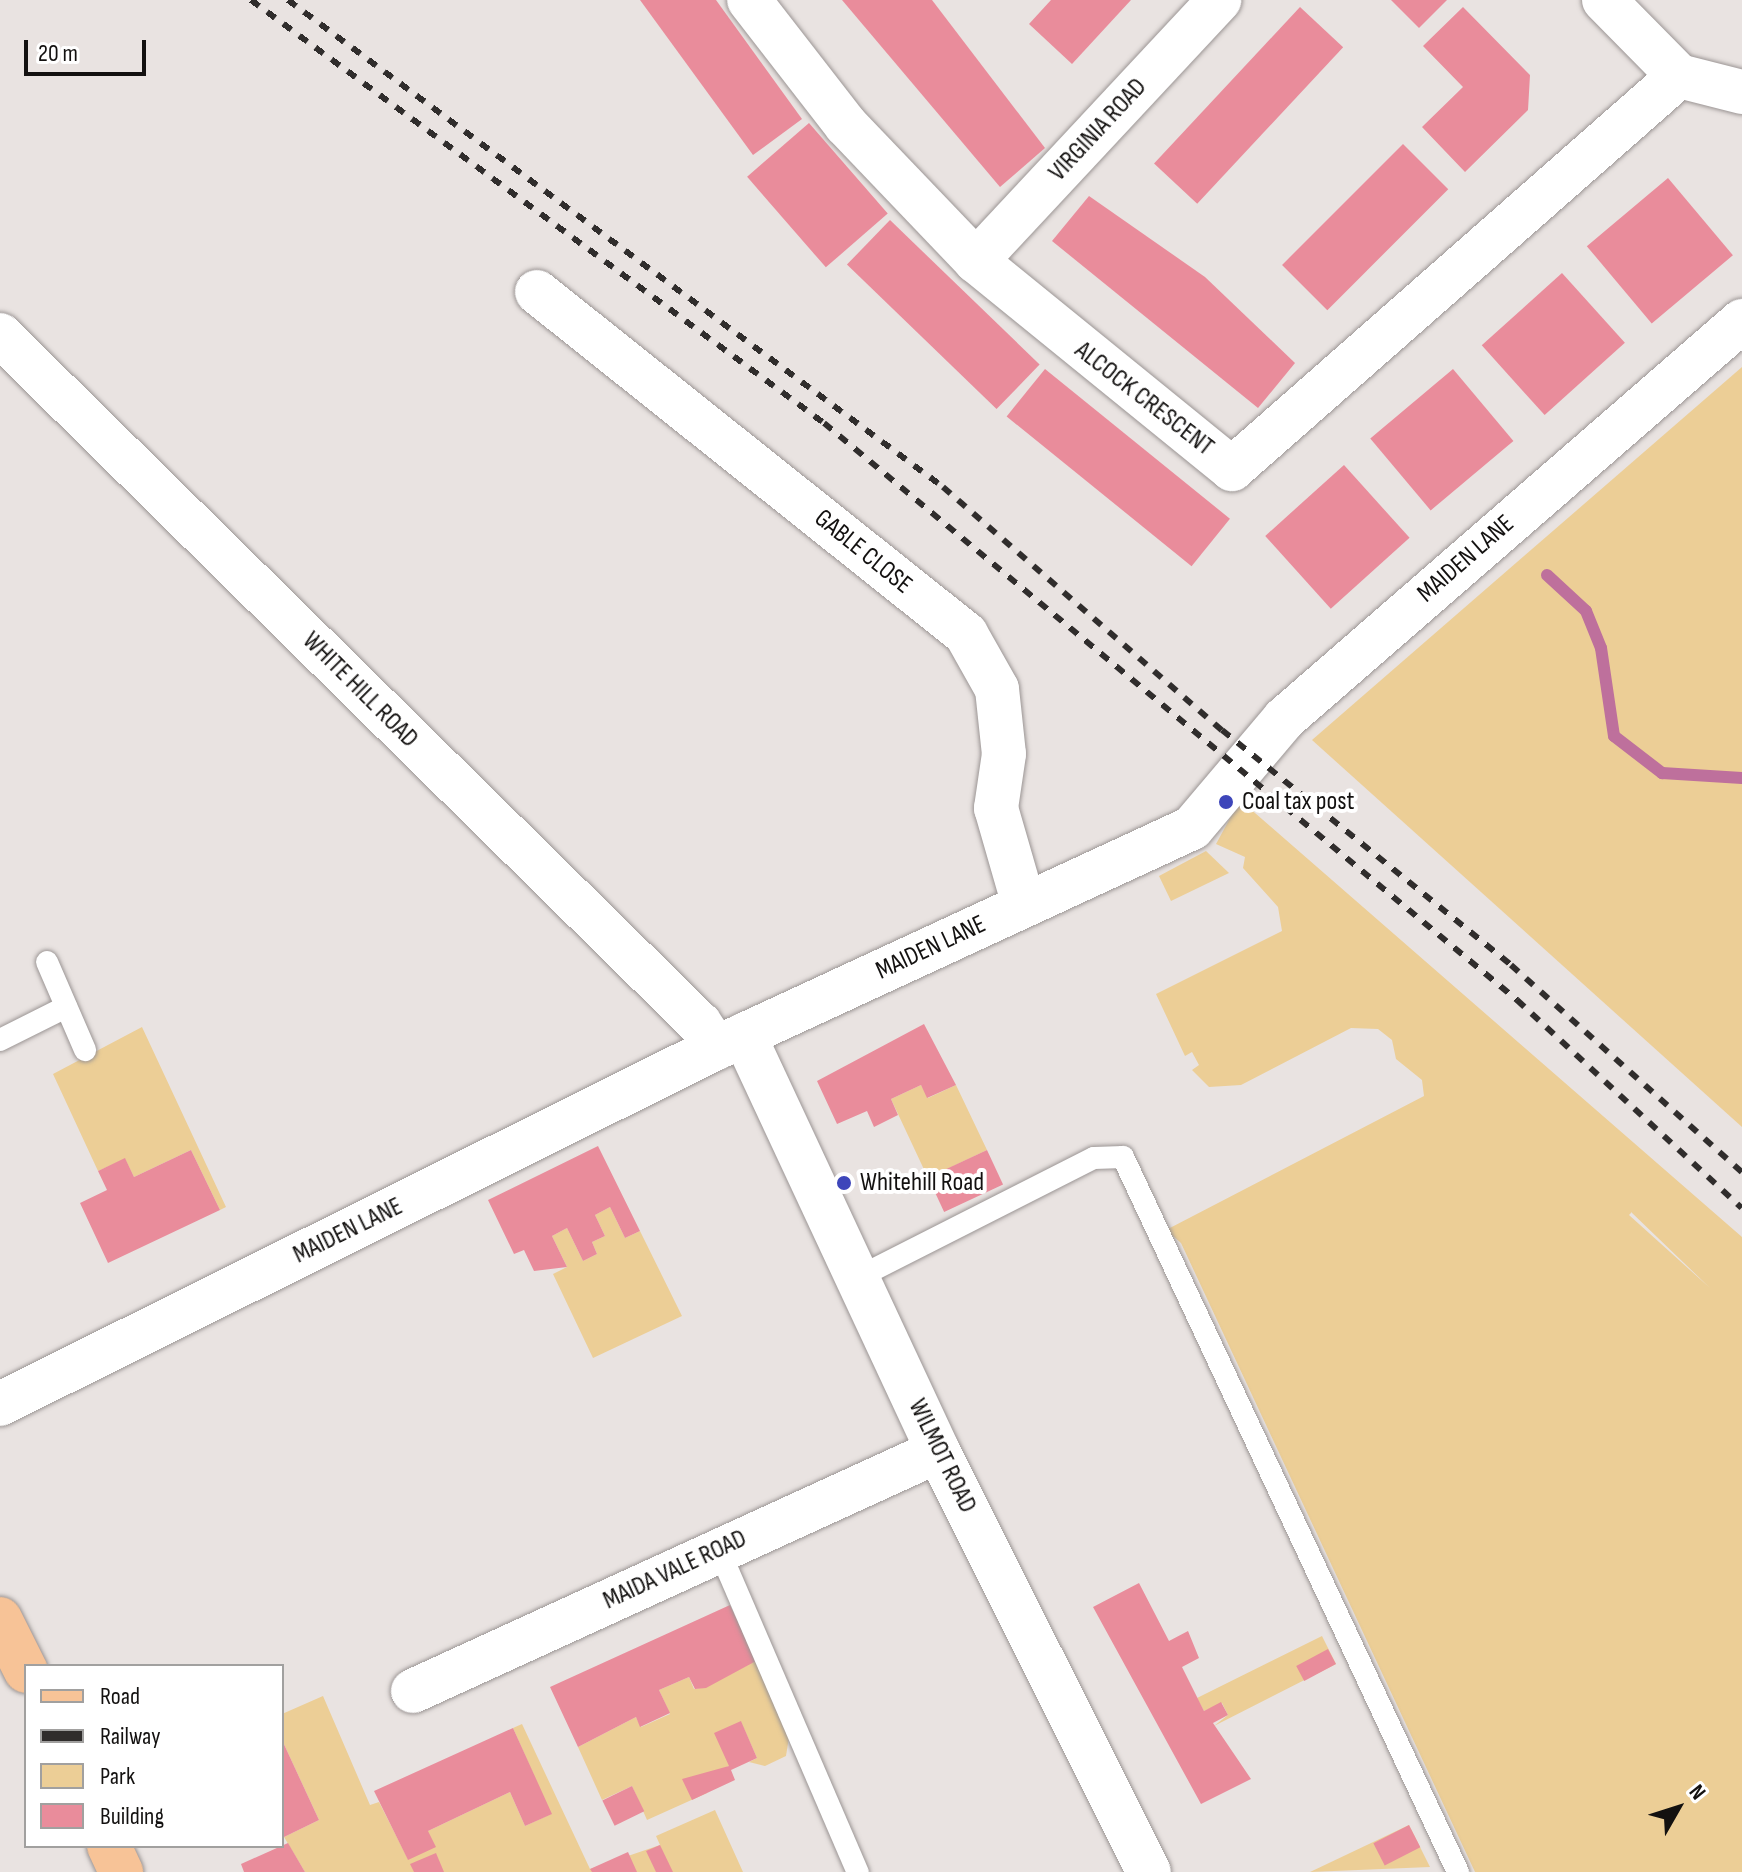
<!DOCTYPE html>
<html>
<head>
<meta charset="utf-8">
<style>
	body { margin:0 }
	#map { position:relative; width:1742px; height:1872px; overflow:hidden; background:#e9e3e1; font-family:"Sofia Sans Condensed",sans-serif }
	div>[style] { position:absolute }
	.green>* { inset:0; background:#ecce96 }
	.stream>* { height:12px; margin:-6px; padding:0 6px; transform-origin:6px; border-radius:6px; background:#be709c }
	.building>* { inset:0; background:#e98c9b; transform-origin:0 0 }
	.roads { filter:drop-shadow(0 0 2px #9b9594) drop-shadow(0 0 2px #9b9594) }
	.lane>* { height:22px; margin:-11px; padding:0 11px; transform-origin:11px; border-radius:11px; background:#fff }
	.street>* { height:44px; margin:-22px; padding:0 22px; transform-origin:22px; border-radius:22px; background:#fff }
	.primary>* { height:44px; margin:-22px; padding:0 22px; transform-origin:22px; border-radius:22px; background:#f7c397 }
	.rail>* { height:6px; margin-top:-3px; transform-origin:0; background:repeating-linear-gradient(90deg,#302d2c 0 10px,transparent 0 20px) }
	.dots>* { width:22px; height:22px; translate:-50% -50%; box-sizing:border-box; border:4px solid #fff; border-radius:50% }
	span { translate:-50% -50%; white-space:nowrap; text-align:center; line-height:1.15; -webkit-text-stroke:8px #fff; paint-order:stroke }
	.street-label { font-size:26px; color:#131110 }
	.poi-label { font-size:26px; color:#131110 }
	.left { translate:0 -50%; text-align:left }
	.legend { position:absolute; left:24px; top:1664px; width:260px; height:184px; box-sizing:border-box; background:#fff; border:2px solid #a1a09f; margin:0; padding:10px 14px; list-style:none; font-size:24px; color:#131110 }
	.legend li { display:flex; align-items:center; gap:16px; height:40px }
	.legend b { width:40px; border:2px solid #a1a09f }
	.north { position:absolute; left:1638px; top:1768px; width:80px; height:80px; -webkit-text-stroke:6px #fff; paint-order:stroke; rotate:51deg; font-size:22px; font-weight:700; line-height:32px; text-align:center; color:#131110 }
	.north::after { content:''; display:block; margin:auto; width:28px; height:36px; background:#131110; clip-path:polygon(50% 0,100% 100%,50% 72%,0 100%) }
	.scale { position:absolute; left:24px; top:40px; width:122px; height:36px; box-sizing:border-box; border:4px solid #131110; border-top:0; padding-left:10px; font-size:24px; line-height:28px; white-space:nowrap; color:#131110; -webkit-text-stroke:6px #fff; paint-order:stroke }
</style>
</head>
<body>
<div id="map">
	<div class="green">
		<div style="clip-path:polygon(1742px 367px,1742px 1127px,1312px 740px)"></div>
		<div style="clip-path:polygon(evenodd,1240px 800px,1742px 1237px,1742px 1872px,1475px 1872px,1181px 1243px,1166px 1230px,1424px 1096px,1422px 1080px,1396px 1059px,1392px 1040px,1378px 1029px,1351px 1028px,1241px 1085px,1209px 1087px,1192px 1070px,1199px 1065px,1192px 1052px,1185px 1056px,1156px 994px,1282px 931px,1278px 907px,1243px 868px,1245px 857px,1216px 844px,1240px 800px,1631px 1213px,1631px 1212px,1710px 1288px,1629px 1215px,1631px 1213px)"></div>
		<div style="clip-path:polygon(1206px 851px,1229px 873px,1171px 901px,1159px 876px)"></div>
		<div style="clip-path:polygon(142px 1027px,226px 1207px,220px 1210px,191px 1150px,134px 1177px,125px 1159px,98px 1171px,53px 1074px)"></div>
		<div style="clip-path:polygon(921px 1085px,928px 1098px,956px 1085px,987px 1150px,928px 1178px,891px 1099px)"></div>
		<div style="clip-path:polygon(610px 1207px,625px 1238px,640px 1231px,682px 1316px,593px 1358px,553px 1274px,567px 1267px,552px 1236px,567px 1228px,583px 1261px,597px 1254px,592px 1242px,605px 1236px,595px 1215px)"></div>
		<div style="clip-path:polygon(1322px 1636px,1336px 1664px,1214px 1726px,1228px 1715px,1222px 1703px,1204px 1711px,1197px 1698px)"></div>
		<div style="clip-path:polygon(755px 1661px,789px 1737px,786px 1756px,765px 1766px,749px 1762px,757px 1758px,741px 1722px,729px 1766px,700px 1779px,707px 1793px,647px 1820px,632px 1786px,602px 1800px,578px 1747px,636px 1717px,641px 1727px,670px 1714px,659px 1690px,689px 1677px,694px 1689px,706px 1687px)"></div>
		<div style="clip-path:polygon(323px 1696px,370px 1805px,379px 1802px,408px 1859px,428px 1831px,510px 1792px,525px 1826px,551px 1814px,513px 1728px,522px 1724px,590px 1869px,660px 1845px,656px 1836px,715px 1810px,743px 1872px,305px 1872px,284px 1837px,319px 1820px,282px 1740px,282px 1714px)"></div>
		<div style="clip-path:polygon(1409px 1825px,1430px 1867px,1310px 1872px)"></div>
	</div>
	<div class="stream">
		<div style="left:1547px;top:575px;width:53px;rotate:42.7deg"></div>
		<div style="left:1586px;top:611px;width:40px;rotate:68deg"></div>
		<div style="left:1601px;top:648px;width:89px;rotate:81.6deg"></div>
		<div style="left:1614px;top:736px;width:61px;rotate:37.6deg"></div>
		<div style="left:1662px;top:773px;width:80px;rotate:3.6deg"></div>
	</div>
	<div class="building">
		<div style="clip-path:polygon(640px 0,716px 0,802px 119px,753px 155px)"></div>
		<div style="clip-path:polygon(842px 0,932px 0,1045px 148px,1000px 187px)"></div>
		<div style="clip-path:polygon(1051px 0,1131px 0,1072px 64px,1029px 24px)"></div>
		<div style="clip-path:polygon(1391px 0,1447px 0,1419px 28px)"></div>
		<div style="left:1300px;top:7px;width:59px;height:214px;rotate:43deg"></div>
		<div style="clip-path:polygon(1463px 7px,1530px 75px,1528px 110px,1465px 172px,1422px 127px,1463px 87px,1423px 46px)"></div>
		<div style="left:809px;top:123px;width:120px;height:82px;rotate:49deg"></div>
		<div style="left:1403px;top:144px;width:64px;height:171px;rotate:45deg"></div>
		<div style="left:1668px;top:178px;width:101px;height:106px;rotate:50deg"></div>
		<div style="clip-path:polygon(1089px 196px,1205px 277px,1295px 363px,1258px 408px,1052px 241px)"></div>
		<div style="left:890px;top:220px;width:208px;height:62px;rotate:44deg"></div>
		<div style="left:1562px;top:273px;width:94px;height:108px;rotate:48deg"></div>
		<div style="left:1045px;top:369px;width:238px;height:61px;rotate:39deg"></div>
		<div style="left:1453px;top:369px;width:94px;height:108px;rotate:50deg"></div>
		<div style="left:1344px;top:465px;width:98px;height:106px;rotate:48deg"></div>
		<div style="clip-path:polygon(924px 1024px,956px 1085px,927px 1098px,921px 1085px,891px 1099px,898px 1115px,874px 1127px,867px 1111px,837px 1124px,817px 1081px)"></div>
		<div style="clip-path:polygon(598px 1146px,640px 1231px,625px 1238px,610px 1207px,595px 1215px,605px 1236px,592px 1242px,597px 1254px,583px 1261px,567px 1228px,552px 1236px,567px 1267px,534px 1271px,524px 1250px,514px 1254px,488px 1200px)"></div>
		<div style="clip-path:polygon(191px 1150px,220px 1210px,108px 1263px,80px 1203px,107px 1190px,98px 1171px,125px 1158px,134px 1177px)"></div>
		<div style="left:987px;top:1150px;width:38px;height:65px;rotate:65deg"></div>
		<div style="clip-path:polygon(1139px 1583px,1169px 1641px,1188px 1631px,1199px 1658px,1182px 1667px,1204px 1711px,1221px 1702px,1228px 1715px,1213px 1723px,1251px 1779px,1201px 1804px,1093px 1607px)"></div>
		<div style="clip-path:polygon(730px 1605px,756px 1661px,706px 1688px,695px 1689px,689px 1677px,659px 1690px,670px 1713px,640px 1727px,636px 1717px,578px 1747px,550px 1687px)"></div>
		<div style="left:1328px;top:1649px;width:17px;height:36px;rotate:62deg"></div>
		<div style="clip-path:polygon(741px 1721px,757px 1758px,731px 1770px,735px 1780px,692px 1800px,682px 1779px,729px 1766px,714px 1733px)"></div>
		<div style="clip-path:polygon(513px 1728px,552px 1814px,525px 1826px,510px 1792px,428px 1831px,436px 1847px,408px 1860px,374px 1791px)"></div>
		<div style="clip-path:polygon(282px 1740px,319px 1820px,282px 1838px)"></div>
		<div style="left:632px;top:1786px;width:28px;height:33px;rotate:64deg"></div>
		<div style="left:1409px;top:1825px;width:25px;height:40px;rotate:63deg"></div>
		<div style="clip-path:polygon(288px 1843px,305px 1872px,244px 1872px,241px 1864px)"></div>
		<div style="clip-path:polygon(660px 1845px,673px 1872px,656px 1872px,646px 1851px)"></div>
		<div style="clip-path:polygon(628px 1852px,637px 1872px,592px 1872px,590px 1869px)"></div>
		<div style="clip-path:polygon(436px 1853px,444px 1872px,414px 1872px,410px 1864px)"></div>
	</div>
	<div class="roads">
		<div class="lane">
			<div style="left:47px;top:962px;width:96px;rotate:66.6deg"></div>
			<div style="left:0;top:1040px;width:74px;rotate:-26.6deg"></div>
			<div style="left:859px;top:1277px;width:263px;rotate:-26.9deg"></div>
			<div style="left:1094px;top:1158px;width:29px;rotate:-2deg"></div>
			<div style="left:1123px;top:1157px;width:790px;rotate:64.9deg"></div>
			<div style="left:719px;top:1550px;width:351px;rotate:66.7deg"></div>
		</div>
		<div class="street">
			<div style="left:749px;top:0;width:158px;rotate:52.2deg"></div>
			<div style="left:846px;top:125px;width:188px;rotate:46.3deg"></div>
			<div style="left:976px;top:261px;width:330px;rotate:39.1deg"></div>
			<div style="left:1232px;top:469px;width:595px;rotate:-41.32deg"></div>
			<div style="left:1604px;top:0;width:107px;rotate:45.4deg"></div>
			<div style="left:1679px;top:76px;width:65px;rotate:14.3deg"></div>
			<div style="left:976px;top:261px;width:357px;rotate:-47deg"></div>
			<div style="left:537px;top:292px;width:549px;rotate:38.56deg"></div>
			<div style="left:966px;top:634px;width:63px;rotate:60.6deg"></div>
			<div style="left:997px;top:689px;width:65px;rotate:83.9deg"></div>
			<div style="left:1004px;top:754px;width:55px;rotate:98.4deg"></div>
			<div style="left:996px;top:808px;width:101px;rotate:73.9deg"></div>
			<div style="left:0;top:335px;width:982px;rotate:44.55deg"></div>
			<div style="left:700px;top:1024px;width:29px;rotate:56deg"></div>
			<div style="left:744px;top:1035px;width:459px;rotate:65deg"></div>
			<div style="left:938px;top:1451px;width:471px;rotate:63.4deg"></div>
			<div style="left:0;top:1404px;width:800px;rotate:-26.44deg"></div>
			<div style="left:716px;top:1048px;width:524px;rotate:-24.81deg"></div>
			<div style="left:1192px;top:828px;width:143px;rotate:-49.8deg"></div>
			<div style="left:1284px;top:719px;width:607px;rotate:-40.99deg"></div>
			<div style="left:413px;top:1691px;width:577px;rotate:-24.57deg"></div>
		</div>
		<div class="primary">
			<div style="left:0;top:1619px;width:58px;rotate:63.4deg"></div>
			<div style="left:109px;top:1846px;width:29px;rotate:65deg"></div>
		</div>
	</div>
	<div class="rail">
		<div style="left:251px;top:0;width:712px;rotate:36.44deg"></div>
		<div style="left:824px;top:423px;width:902px;rotate:39.78deg"></div>
		<div style="left:1517px;top:1000px;width:306px;rotate:42.8deg"></div>
		<div style="left:288px;top:0;width:816px;rotate:36.63deg"></div>
		<div style="left:943px;top:487px;width:370px;rotate:41.1deg"></div>
		<div style="left:1222px;top:730px;width:372px;rotate:39.1deg"></div>
		<div style="left:1511px;top:965px;width:310px;rotate:41.9deg"></div>
	</div>
	<div class="dots">
		<div style="left:1226px;top:802px;background:#3e46ba"></div>
		<div style="left:844px;top:1183px;background:#3e46ba"></div>
	</div>
	<div class="street-label">
		<span style="left:1098px;top:130px;rotate:-47deg">VIRGINIA ROAD</span>
		<span style="left:1144px;top:399px;rotate:38deg">ALCOCK CRESCENT</span>
		<span style="left:863px;top:552px;rotate:39deg">GABLE CLOSE</span>
		<span style="left:1466px;top:559px;rotate:-41deg">MAIDEN LANE</span>
		<span style="left:360px;top:690px;rotate:45deg">WHITE HILL ROAD</span>
		<span style="left:931px;top:948px;rotate:-25deg">MAIDEN LANE</span>
		<span style="left:348px;top:1231px;rotate:-26deg">MAIDEN LANE</span>
		<span style="left:942px;top:1456px;rotate:64deg">WILMOT ROAD</span>
		<span style="left:675px;top:1570px;rotate:-25deg">MAIDA VALE ROAD</span>
	</div>
	<div class="poi-label">
		<span class="left" style="left:1242px;top:802px">Coal tax post</span>
		<span class="left" style="left:860px;top:1183px">Whitehill Road</span>
	</div>
	<ul class="legend">
	<li><b style="height:10px;background:#f7c397"></b>Road</li>
	<li><b style="height:10px;background:#302d2c"></b>Railway</li>
	<li><b style="height:22px;background:#ecce96"></b>Park</li>
	<li><b style="height:22px;background:#e98c9b"></b>Building</li>
	</ul>
	<div class="north">N</div>
	<div class="scale">20 m</div>
</div>
</body>
</html>
